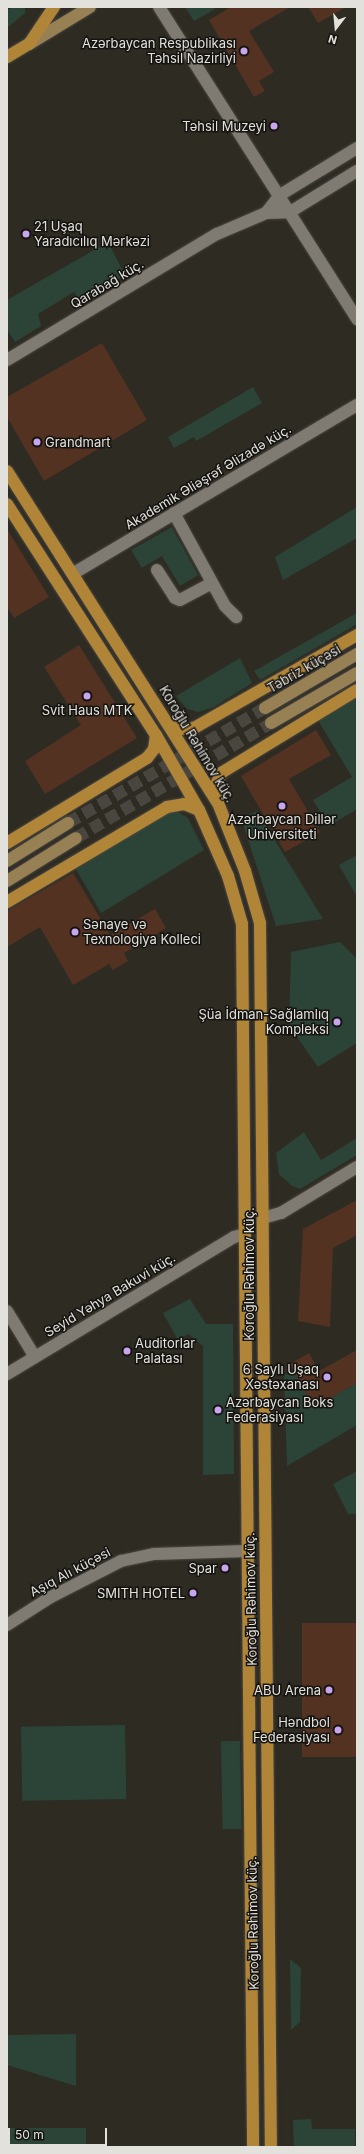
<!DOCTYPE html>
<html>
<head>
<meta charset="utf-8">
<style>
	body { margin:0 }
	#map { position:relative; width:364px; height:2154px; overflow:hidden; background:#2e2b23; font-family:Inter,sans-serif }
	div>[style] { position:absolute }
	.green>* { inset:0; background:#2b4437; transform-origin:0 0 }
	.building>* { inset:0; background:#543222; transform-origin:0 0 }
	.secondary-tunnel>* { height:12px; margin-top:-6px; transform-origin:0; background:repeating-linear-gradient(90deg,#49463f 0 12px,transparent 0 18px) }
	.roads { filter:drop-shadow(0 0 1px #4b4942) drop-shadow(0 0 1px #4b4942) }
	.street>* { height:12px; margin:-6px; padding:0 6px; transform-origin:6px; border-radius:6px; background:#7f7b72 }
	.secondary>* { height:12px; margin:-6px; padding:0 6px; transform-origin:6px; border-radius:6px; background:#988055 }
	.primary>* { height:12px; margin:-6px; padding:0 6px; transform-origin:6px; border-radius:6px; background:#b18538 }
	.dots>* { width:11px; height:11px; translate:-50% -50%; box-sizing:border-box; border:2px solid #151310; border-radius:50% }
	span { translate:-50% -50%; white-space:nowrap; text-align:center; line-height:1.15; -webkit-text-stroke:3px #151310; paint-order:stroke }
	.poi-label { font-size:13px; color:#e2e1db }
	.right { translate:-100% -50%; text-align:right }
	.left { translate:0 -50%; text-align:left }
	.street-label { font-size:13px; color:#e2e1db }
	.frame { position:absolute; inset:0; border:8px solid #e2e1db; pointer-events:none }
	.north { position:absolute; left:316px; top:8px; width:40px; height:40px; -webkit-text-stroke:3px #151310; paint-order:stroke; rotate:196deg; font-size:11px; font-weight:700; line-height:16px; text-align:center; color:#e2e1db }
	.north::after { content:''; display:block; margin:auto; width:14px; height:18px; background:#e2e1db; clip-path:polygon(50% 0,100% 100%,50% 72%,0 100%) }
	.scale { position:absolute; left:8px; top:2128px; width:99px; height:18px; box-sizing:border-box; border:2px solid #e2e1db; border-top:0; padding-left:5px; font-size:12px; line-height:14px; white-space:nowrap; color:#e2e1db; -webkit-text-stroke:3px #151310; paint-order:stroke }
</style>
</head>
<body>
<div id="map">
	<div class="green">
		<div style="clip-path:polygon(14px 7px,25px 7px,25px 13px,7px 28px,7px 10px)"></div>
		<div style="clip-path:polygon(185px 7px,213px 7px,215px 9px,194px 21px)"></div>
		<div style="clip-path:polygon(108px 242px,125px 275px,81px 302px,74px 292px,38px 314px,41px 326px,15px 342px,7px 330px,7px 300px)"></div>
		<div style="clip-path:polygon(253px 387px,262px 403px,196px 441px,194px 437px,174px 448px,168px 437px)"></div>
		<div style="clip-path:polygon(357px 507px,357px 538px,283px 580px,275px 557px)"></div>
		<div style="clip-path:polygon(172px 527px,198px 575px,180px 586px,162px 556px,142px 568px,131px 550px)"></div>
		<div style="clip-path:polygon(357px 613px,357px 624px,260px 680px,254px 671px)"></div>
		<div style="clip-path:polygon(240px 658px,252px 683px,214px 707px,198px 712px,187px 709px,176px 696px)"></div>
		<div style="clip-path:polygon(357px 697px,357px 809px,329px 826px,313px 800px,352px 777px,318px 720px)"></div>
		<div style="clip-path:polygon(257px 811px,323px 919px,276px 926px,241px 818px)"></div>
		<div style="clip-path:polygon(178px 812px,188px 818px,204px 850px,101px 913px,76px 869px,167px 813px)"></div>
		<div style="clip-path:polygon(357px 855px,357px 897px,339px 865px)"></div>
		<div style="clip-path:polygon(340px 942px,357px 959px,357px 1043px,318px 1067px,289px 1025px,291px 952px)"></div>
		<div style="clip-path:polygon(304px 1132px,321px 1160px,357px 1138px,357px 1155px,300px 1189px,292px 1186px,279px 1174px,276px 1153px)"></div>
		<div style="clip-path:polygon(190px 1299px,206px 1324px,233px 1324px,234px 1474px,203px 1475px,203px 1346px,188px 1334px,178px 1340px,163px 1313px)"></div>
		<div style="clip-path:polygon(294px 1371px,314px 1407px,357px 1383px,357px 1425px,287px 1466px,284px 1375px)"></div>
		<div style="clip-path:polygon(357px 1471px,357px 1514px,348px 1514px,333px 1484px)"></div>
		<div style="left:125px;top:1725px;width:74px;height:104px;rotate:89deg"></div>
		<div style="left:240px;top:1741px;width:88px;height:19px;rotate:89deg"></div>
		<div style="clip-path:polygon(290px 1959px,301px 1968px,300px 2022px,291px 2030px)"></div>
		<div style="clip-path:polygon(76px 2034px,76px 2086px,7px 2065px,7px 2035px)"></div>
		<div style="clip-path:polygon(311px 2119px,312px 2129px,355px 2129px,355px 2147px,294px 2147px,293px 2120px)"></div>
		<div style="left:86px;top:2128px;width:19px;height:79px;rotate:90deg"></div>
	</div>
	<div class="building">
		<div style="clip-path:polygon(231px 7px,290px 7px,249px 31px,274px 72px,259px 81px,265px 91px,254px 97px,209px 20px)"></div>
		<div style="clip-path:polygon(308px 7px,346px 7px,318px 23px)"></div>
		<div style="clip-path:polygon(102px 343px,147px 420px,44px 481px,7px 417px,7px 397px)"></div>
		<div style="clip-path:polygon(7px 529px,49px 597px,14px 618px,7px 607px)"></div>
		<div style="clip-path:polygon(79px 645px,137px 738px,45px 794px,25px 761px,81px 725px,44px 667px)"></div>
		<div style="clip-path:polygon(316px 730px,331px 755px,289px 779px,320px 832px,285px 852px,241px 776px)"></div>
		<div style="clip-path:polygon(73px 873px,110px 935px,155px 909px,166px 928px,124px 953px,128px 961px,113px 970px,109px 964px,73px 985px,40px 927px,7px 947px,7px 911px)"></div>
		<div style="clip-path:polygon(357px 1200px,357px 1235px,333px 1248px,330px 1327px,298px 1321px,303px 1229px)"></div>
		<div style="clip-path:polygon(357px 1350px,357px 1383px,314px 1407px,290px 1364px,309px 1353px,319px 1371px)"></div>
		<div style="left:302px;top:1623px;width:55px;height:134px"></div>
	</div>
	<div class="secondary-tunnel">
		<div style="left:68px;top:823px;width:228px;rotate:-30.3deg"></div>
		<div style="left:76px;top:838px;width:226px;rotate:-30.5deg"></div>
	</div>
	<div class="roads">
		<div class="street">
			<div style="left:159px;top:7px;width:370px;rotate:57.6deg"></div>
			<div style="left:266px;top:213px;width:23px;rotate:-52deg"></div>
			<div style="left:280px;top:195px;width:90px;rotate:-31.4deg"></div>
			<div style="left:7px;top:360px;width:245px;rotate:-31deg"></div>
			<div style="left:217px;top:234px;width:53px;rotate:-23.2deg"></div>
			<div style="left:266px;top:213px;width:24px;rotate:-2deg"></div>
			<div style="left:290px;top:212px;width:79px;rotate:-31.5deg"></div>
			<div style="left:174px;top:513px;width:106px;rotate:61.3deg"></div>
			<div style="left:225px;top:606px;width:16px;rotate:45deg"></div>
			<div style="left:157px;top:570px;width:33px;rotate:57deg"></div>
			<div style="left:175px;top:598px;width:5px;rotate:22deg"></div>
			<div style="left:180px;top:600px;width:36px;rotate:-28deg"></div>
			<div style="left:74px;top:573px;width:329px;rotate:-30.7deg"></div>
			<div style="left:263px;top:1218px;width:19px;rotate:-16deg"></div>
			<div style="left:281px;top:1213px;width:89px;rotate:-31.2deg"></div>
			<div style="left:7px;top:1311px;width:54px;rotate:58.7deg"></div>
			<div style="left:7px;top:1374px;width:265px;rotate:-31.1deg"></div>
			<div style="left:234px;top:1237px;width:11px;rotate:-15deg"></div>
			<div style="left:7px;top:1625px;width:52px;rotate:-32.5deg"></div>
			<div style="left:51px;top:1597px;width:79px;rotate:-27.2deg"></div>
			<div style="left:121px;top:1561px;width:34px;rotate:-12deg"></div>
			<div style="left:154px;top:1554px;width:92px;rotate:-1.9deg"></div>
		</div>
		<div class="secondary">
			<div style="left:29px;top:44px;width:71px;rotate:-31.2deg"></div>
			<div style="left:265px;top:708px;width:107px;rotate:-30.4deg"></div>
			<div style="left:271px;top:723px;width:99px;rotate:-30.2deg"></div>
			<div style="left:7px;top:861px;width:72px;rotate:-31.9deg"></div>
			<div style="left:7px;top:881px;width:81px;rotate:-31.9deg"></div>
		</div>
		<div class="primary">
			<div style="left:7px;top:57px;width:26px;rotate:-31deg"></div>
			<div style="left:29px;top:44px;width:45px;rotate:-56deg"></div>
			<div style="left:7px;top:471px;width:393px;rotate:57.6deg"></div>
			<div style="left:218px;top:803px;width:73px;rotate:68.3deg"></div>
			<div style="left:245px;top:871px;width:54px;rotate:73.9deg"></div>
			<div style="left:260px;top:923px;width:1224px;rotate:89.49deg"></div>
			<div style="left:7px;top:504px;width:275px;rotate:57.2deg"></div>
			<div style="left:156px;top:735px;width:86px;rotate:60.2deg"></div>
			<div style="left:199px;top:810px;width:72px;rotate:66.3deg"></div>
			<div style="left:228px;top:876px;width:50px;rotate:73.7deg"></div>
			<div style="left:242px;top:924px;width:1223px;rotate:89.48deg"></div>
			<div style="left:170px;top:725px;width:11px;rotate:22deg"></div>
			<div style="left:180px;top:729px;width:14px;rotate:-4deg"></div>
			<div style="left:194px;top:728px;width:188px;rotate:-29.7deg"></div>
			<div style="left:217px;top:800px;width:15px;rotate:-94deg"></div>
			<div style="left:216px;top:785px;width:13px;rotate:-67deg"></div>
			<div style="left:221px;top:773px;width:159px;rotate:-31.4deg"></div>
			<div style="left:7px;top:843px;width:164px;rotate:-31.3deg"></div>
			<div style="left:147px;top:758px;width:11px;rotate:-52deg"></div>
			<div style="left:154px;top:749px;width:14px;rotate:-82deg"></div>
			<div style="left:7px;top:902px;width:186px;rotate:-30.7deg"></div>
			<div style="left:167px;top:807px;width:17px;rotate:-10deg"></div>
			<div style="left:184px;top:804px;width:16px;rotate:22deg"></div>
		</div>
	</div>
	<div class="dots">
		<div style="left:244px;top:51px;background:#c7a6ef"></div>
		<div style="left:274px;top:126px;background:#c7a6ef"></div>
		<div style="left:26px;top:234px;background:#c7a6ef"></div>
		<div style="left:37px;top:442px;background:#c7a6ef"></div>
		<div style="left:87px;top:696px;background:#c7a6ef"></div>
		<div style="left:282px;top:806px;background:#c7a6ef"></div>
		<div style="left:75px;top:932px;background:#c7a6ef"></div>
		<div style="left:337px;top:1022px;background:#c7a6ef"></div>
		<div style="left:127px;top:1351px;background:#c7a6ef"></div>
		<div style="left:327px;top:1377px;background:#c7a6ef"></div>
		<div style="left:218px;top:1410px;background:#c7a6ef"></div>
		<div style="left:225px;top:1568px;background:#c7a6ef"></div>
		<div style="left:193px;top:1593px;background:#c7a6ef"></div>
		<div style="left:329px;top:1690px;background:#c7a6ef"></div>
		<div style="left:338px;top:1730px;background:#c7a6ef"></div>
	</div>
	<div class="poi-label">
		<span class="right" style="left:236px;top:51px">Azərbaycan Respublikası<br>Təhsil Nazirliyi</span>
		<span class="right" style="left:266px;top:126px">Təhsil Muzeyi</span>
		<span class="left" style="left:34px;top:234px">21 Uşaq<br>Yaradıcılıq Mərkəzi</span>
		<span class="left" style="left:45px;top:442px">Grandmart</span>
		<span style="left:87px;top:710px">Svit Haus MTK</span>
		<span style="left:282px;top:827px">Azərbaycan Dillər<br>Universiteti</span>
		<span class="left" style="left:83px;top:932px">Sənaye və<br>Texnologiya Kolleci</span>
		<span class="right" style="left:329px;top:1022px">Şüa İdman-Sağlamlıq<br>Kompleksi</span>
		<span class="left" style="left:135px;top:1351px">Auditorlar<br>Palatası</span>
		<span class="right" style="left:319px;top:1377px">6 Saylı Uşaq<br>Xəstəxanası</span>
		<span class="left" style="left:226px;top:1410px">Azərbaycan Boks<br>Federasiyası</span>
		<span class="right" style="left:217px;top:1568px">Spar</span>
		<span class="right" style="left:185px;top:1593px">SMITH HOTEL</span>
		<span class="right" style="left:321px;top:1690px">ABU Arena</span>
		<span class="right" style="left:330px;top:1730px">Həndbol<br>Federasiyası</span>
	</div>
	<div class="street-label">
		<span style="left:107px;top:284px;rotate:-31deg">Qarabağ küç.</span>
		<span style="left:208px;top:477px;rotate:-31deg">Akademik Əliəşrəf Əlizadə küç.</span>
		<span style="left:304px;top:669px;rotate:-30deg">Təbriz küçəsi</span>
		<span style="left:197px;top:744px;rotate:59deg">Koroğlu Rəhimov küç.</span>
		<span style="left:249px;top:1274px;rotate:-90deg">Koroğlu Rəhimov küç.</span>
		<span style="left:110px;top:1295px;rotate:-31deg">Seyid Yəhya Bakuvi küç.</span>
		<span style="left:70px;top:1572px;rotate:-28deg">Aşıq Alı küçəsi</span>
		<span style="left:251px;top:1599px;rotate:-91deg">Koroğlu Rəhimov küç.</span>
		<span style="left:253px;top:1923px;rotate:-91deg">Koroğlu Rəhimov küç.</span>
	</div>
	<div class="frame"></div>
	<div class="north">N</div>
	<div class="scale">50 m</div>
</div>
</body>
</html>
